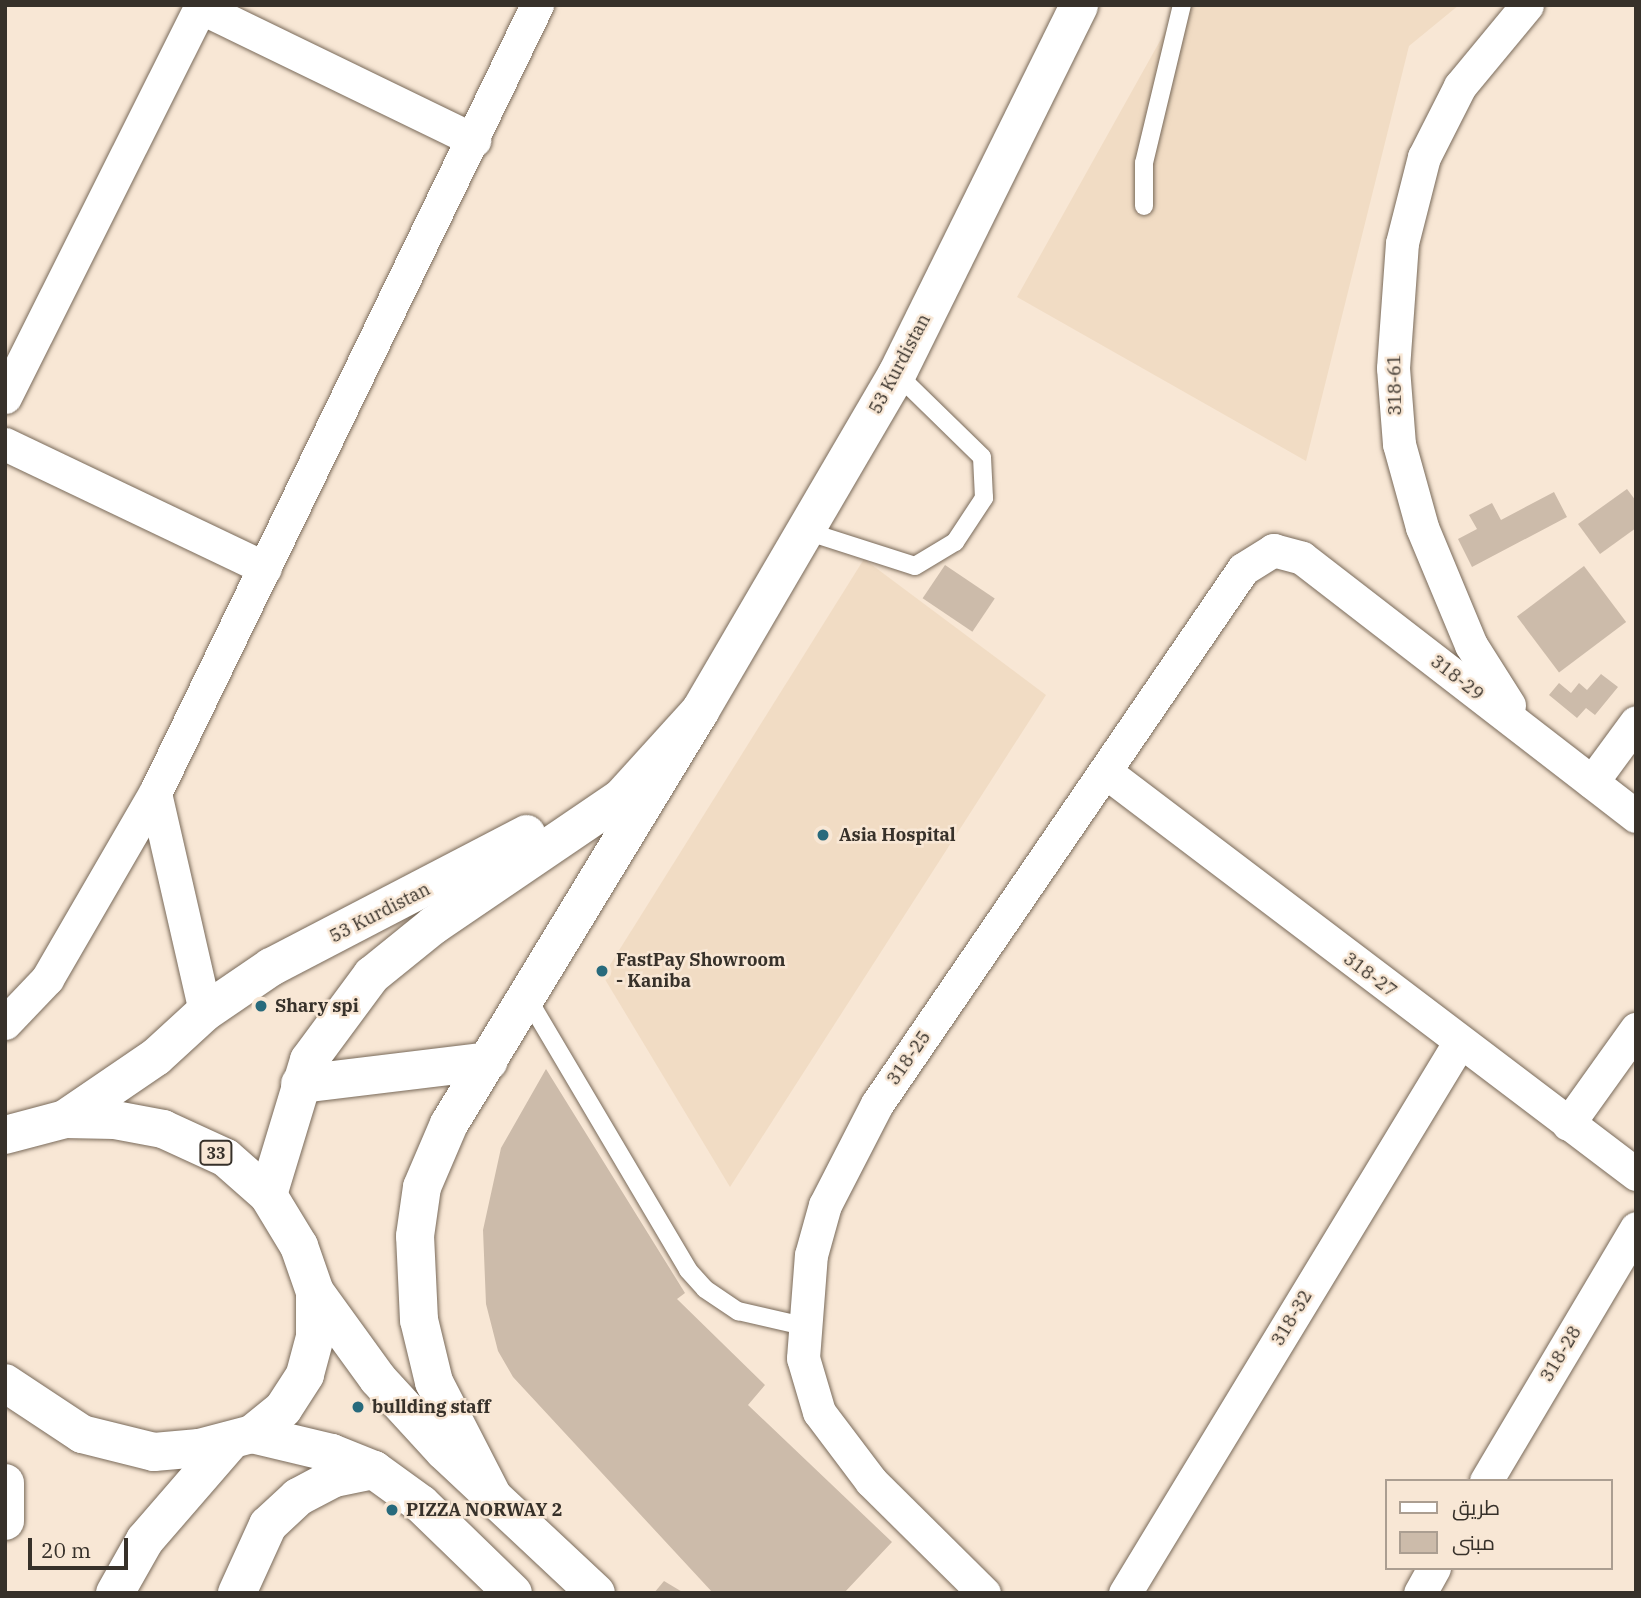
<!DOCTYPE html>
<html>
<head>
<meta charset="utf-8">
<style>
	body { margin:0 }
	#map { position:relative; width:1641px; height:1598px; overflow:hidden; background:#f8e7d5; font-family:"IBM Plex Serif",Cairo,serif }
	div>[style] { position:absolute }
	.built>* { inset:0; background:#f1dcc4 }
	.building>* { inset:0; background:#cba; transform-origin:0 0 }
	.roads { filter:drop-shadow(0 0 2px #796a5a) drop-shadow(0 0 2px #796a5a) }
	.service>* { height:18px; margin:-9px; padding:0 9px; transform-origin:9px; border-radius:9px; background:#fff }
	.minor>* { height:33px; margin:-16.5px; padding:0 16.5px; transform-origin:16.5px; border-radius:16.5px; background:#fff }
	.secondary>* { height:38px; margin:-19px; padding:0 19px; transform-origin:19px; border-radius:19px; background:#fff }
	.primary>* { height:38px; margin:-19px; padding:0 19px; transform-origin:19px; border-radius:19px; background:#fff }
	.dots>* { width:19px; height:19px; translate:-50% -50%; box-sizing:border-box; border:4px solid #f8e7d5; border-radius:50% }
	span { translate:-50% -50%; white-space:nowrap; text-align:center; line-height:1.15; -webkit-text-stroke:5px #f8e7d5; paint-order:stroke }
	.shield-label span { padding:2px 5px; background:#f8e7d5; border:2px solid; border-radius:5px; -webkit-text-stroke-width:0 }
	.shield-label { font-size:16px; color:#37312a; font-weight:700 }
	.street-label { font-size:18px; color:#37312a }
	.poi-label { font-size:18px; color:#37312a; font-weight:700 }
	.left { translate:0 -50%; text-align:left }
	.frame { position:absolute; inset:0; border:7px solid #37312a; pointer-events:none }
	.legend { position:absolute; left:1385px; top:1479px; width:228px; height:91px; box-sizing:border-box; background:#f8e7d5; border:2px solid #ab9e91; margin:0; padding:9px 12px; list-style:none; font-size:21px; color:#37312a }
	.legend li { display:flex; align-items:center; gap:14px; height:35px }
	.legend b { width:35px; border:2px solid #ab9e91 }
	.scale { position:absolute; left:28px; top:1538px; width:100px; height:32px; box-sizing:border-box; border:4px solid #37312a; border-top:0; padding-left:9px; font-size:21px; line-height:24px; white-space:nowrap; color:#37312a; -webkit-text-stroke:5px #f8e7d5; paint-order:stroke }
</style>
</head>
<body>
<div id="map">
	<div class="built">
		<div style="clip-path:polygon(1180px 5px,1459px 5px,1409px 46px,1306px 461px,1017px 297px)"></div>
		<div style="clip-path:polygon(864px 559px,1046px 695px,730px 1187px,603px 976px)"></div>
	</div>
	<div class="building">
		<div style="clip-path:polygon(1627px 489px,1636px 501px,1636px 528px,1600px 554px,1578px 524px)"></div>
		<div style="clip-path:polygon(1554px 492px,1567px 517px,1472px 567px,1458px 539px,1477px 529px,1469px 515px,1492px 503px,1501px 520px)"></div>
		<div style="left:945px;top:565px;width:60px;height:40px;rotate:34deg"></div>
		<div style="left:1584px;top:566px;width:70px;height:84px;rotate:53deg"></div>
		<div style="clip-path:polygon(1601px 674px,1618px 687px,1595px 715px,1586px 708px,1577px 718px,1549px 695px,1559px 683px,1571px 693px,1579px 683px,1587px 690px)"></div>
		<div style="clip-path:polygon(546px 1069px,685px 1293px,677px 1299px,765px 1385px,748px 1405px,892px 1542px,844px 1593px,713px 1593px,513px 1377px,498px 1351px,486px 1304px,483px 1230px,501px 1148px)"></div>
		<div style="clip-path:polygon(664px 1581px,684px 1593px,654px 1593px)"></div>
	</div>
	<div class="roads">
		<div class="service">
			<div style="left:1144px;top:206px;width:43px;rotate:-90deg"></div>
			<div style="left:1144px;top:163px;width:163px;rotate:-76.5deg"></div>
			<div style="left:806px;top:531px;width:114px;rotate:17.8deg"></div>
			<div style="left:915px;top:566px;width:47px;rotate:-31deg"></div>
			<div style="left:955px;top:542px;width:53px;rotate:-56.6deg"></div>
			<div style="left:984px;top:498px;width:41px;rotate:-92.8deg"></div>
			<div style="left:982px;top:457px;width:119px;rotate:-135.7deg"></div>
			<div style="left:528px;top:999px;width:315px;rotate:59.4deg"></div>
			<div style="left:688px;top:1270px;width:25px;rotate:48deg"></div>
			<div style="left:705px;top:1289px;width:40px;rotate:34deg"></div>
			<div style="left:738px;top:1311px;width:67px;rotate:13deg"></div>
		</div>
		<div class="minor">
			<div style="left:200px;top:7px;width:305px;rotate:25.9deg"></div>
			<div style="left:5px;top:397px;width:438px;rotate:-63.4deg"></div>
			<div style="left:5px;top:444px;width:288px;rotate:25.5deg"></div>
			<div style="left:1509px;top:705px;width:71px;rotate:-122.3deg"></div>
			<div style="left:1471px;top:645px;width:128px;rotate:-112.6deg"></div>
			<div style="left:1422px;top:527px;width:86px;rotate:-105.5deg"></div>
			<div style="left:1399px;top:444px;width:76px;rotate:-94.5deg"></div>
			<div style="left:1393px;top:368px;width:125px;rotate:-85.9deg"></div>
			<div style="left:1402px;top:243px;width:89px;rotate:-75.7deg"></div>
			<div style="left:1424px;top:157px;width:80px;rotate:-63.1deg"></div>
			<div style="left:1460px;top:86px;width:105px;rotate:-50.4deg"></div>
			<div style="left:1107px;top:773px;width:664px;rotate:37.16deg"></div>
			<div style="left:1592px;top:782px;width:74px;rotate:-53.7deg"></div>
			<div style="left:155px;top:793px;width:225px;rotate:77.1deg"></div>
			<div style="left:5px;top:1023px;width:61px;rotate:-46.3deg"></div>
			<div style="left:47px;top:979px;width:215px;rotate:-59.9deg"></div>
			<div style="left:155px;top:793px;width:876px;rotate:-64.14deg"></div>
			<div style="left:1568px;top:1124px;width:117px;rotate:-54.4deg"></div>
			<div style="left:1486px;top:1481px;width:294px;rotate:-59.3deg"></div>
			<div style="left:984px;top:1593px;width:159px;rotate:-135.3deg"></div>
			<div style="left:871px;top:1481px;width:86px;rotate:-127deg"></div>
			<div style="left:819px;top:1412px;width:56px;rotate:-106.5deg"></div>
			<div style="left:803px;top:1358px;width:103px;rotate:-85.6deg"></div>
			<div style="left:811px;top:1255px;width:52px;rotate:-74.4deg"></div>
			<div style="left:825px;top:1205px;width:114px;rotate:-62.8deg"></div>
			<div style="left:877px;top:1104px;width:648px;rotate:-55.62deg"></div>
			<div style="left:1243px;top:569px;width:36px;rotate:-32deg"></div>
			<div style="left:1273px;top:550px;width:30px;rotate:15deg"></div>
			<div style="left:1302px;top:558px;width:422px;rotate:37.7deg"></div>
			<div style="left:1125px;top:1593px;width:643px;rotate:-58.73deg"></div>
			<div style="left:1420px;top:1593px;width:29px;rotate:-61deg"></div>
		</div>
		<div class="secondary">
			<div style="left:65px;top:1119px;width:110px;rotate:-34.3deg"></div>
			<div style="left:156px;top:1057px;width:67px;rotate:-42.6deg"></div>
			<div style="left:205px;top:1012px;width:80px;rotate:-34.3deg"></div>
			<div style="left:271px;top:967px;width:288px;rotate:-27.5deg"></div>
			<div style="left:268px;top:1195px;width:141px;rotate:-73.1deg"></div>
			<div style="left:309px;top:1060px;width:106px;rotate:-53.5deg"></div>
			<div style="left:372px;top:975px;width:80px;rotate:-38.9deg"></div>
			<div style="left:434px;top:925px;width:226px;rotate:-34.2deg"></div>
			<div style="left:621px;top:798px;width:118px;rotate:-47.8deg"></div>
			<div style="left:700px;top:711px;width:390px;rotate:-59.7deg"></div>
			<div style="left:897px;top:374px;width:411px;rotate:-63.7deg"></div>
			<div style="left:5px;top:1483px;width:38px;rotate:90deg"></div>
			<div style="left:115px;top:1593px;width:61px;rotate:-60.5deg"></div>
			<div style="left:145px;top:1540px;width:128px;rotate:-49.1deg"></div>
		</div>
		<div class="primary">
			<div style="left:300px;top:1084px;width:190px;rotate:-6.9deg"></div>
			<div style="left:5px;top:1135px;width:62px;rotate:-14.9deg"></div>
			<div style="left:65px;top:1119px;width:50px;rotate:1.1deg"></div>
			<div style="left:115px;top:1120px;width:49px;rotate:10.6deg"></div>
			<div style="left:163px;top:1129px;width:69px;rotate:24.7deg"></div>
			<div style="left:226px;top:1158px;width:56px;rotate:41.4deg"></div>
			<div style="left:268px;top:1195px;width:60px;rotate:58.7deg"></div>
			<div style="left:299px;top:1246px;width:49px;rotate:70.8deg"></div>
			<div style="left:315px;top:1292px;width:45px;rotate:90deg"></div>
			<div style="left:315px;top:1337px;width:39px;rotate:105deg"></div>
			<div style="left:305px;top:1375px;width:40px;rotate:122.9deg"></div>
			<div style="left:283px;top:1409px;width:40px;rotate:141deg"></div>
			<div style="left:252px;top:1434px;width:55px;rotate:165.2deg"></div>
			<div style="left:199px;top:1448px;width:45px;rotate:174.9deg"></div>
			<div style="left:154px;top:1452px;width:74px;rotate:-166deg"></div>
			<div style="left:82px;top:1434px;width:92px;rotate:-146.5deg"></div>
			<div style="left:315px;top:1292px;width:107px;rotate:54.1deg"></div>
			<div style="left:378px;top:1379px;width:98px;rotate:47.5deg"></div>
			<div style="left:444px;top:1451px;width:208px;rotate:43.1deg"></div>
			<div style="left:252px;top:1434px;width:82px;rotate:13.4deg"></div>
			<div style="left:332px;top:1453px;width:45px;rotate:22deg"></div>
			<div style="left:374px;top:1470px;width:58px;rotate:35.9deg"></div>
			<div style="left:421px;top:1504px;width:128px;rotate:44.1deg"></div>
			<div style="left:492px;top:1495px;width:127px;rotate:-117.2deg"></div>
			<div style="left:434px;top:1382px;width:64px;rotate:-103.6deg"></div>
			<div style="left:419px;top:1320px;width:84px;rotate:-92.7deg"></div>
			<div style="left:415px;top:1236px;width:49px;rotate:-81.9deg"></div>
			<div style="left:422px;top:1187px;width:69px;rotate:-66.8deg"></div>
			<div style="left:449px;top:1124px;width:483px;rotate:-58.7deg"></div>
			<div style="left:237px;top:1593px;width:75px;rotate:-65.5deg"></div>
			<div style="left:268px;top:1525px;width:41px;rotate:-43deg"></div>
			<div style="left:298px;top:1497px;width:41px;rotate:-27.8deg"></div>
			<div style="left:334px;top:1478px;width:41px;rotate:-11.3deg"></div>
		</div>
	</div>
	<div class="dots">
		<div style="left:823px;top:835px;background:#286a7c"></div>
		<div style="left:602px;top:971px;background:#286a7c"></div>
		<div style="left:261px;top:1006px;background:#286a7c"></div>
		<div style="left:358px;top:1407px;background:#286a7c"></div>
		<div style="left:392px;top:1510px;background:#286a7c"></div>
	</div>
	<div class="shield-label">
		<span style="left:216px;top:1153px">33</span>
	</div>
	<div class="street-label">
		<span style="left:900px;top:364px;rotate:-62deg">53 Kurdistan</span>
		<span style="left:1395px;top:385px;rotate:-91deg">318-61</span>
		<span style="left:1457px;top:678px;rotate:38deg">318-29</span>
		<span style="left:380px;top:913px;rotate:-27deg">53 Kurdistan</span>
		<span style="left:1370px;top:975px;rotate:37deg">318-27</span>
		<span style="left:909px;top:1058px;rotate:-55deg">318-25</span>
		<span style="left:1292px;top:1318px;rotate:-59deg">318-32</span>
		<span style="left:1561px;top:1354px;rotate:-59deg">318-28</span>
	</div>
	<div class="poi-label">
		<span class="left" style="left:839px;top:835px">Asia Hospital</span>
		<span class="left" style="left:616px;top:971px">FastPay Showroom<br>- Kaniba</span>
		<span class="left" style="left:275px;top:1006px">Shary spi</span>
		<span class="left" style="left:372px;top:1407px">bullding staff</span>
		<span class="left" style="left:406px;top:1510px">PIZZA NORWAY 2</span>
	</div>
	<div class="frame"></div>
	<ul class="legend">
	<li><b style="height:9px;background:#fff"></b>طريق</li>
	<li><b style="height:19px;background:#cba"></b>مبنى</li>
	</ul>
	<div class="scale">20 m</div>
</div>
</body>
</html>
